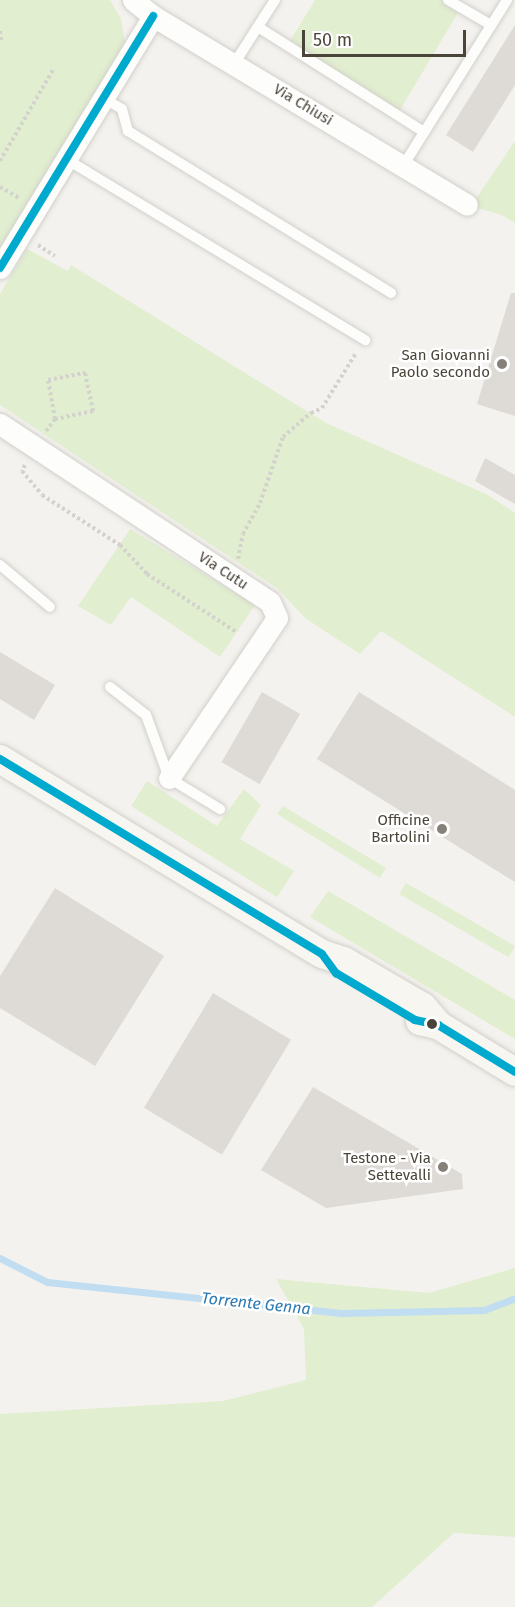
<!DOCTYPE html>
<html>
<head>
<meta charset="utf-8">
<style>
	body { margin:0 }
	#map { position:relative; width:515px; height:1607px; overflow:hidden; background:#f4f2ee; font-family:"Fira Sans",sans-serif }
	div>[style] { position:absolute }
	.green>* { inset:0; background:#e1eecf; transform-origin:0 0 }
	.stream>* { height:7px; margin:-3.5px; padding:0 3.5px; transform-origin:3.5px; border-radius:3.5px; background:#c0ddf1 }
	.building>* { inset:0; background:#dedbd6; transform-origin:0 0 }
	.path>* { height:4px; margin-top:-2px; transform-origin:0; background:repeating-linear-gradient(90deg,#d3d2cc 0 3px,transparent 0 6px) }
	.roads { filter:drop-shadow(0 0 2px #d2d0cb) drop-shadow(0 0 2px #d2d0cb) }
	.service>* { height:10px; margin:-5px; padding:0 5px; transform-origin:5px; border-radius:5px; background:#fdfdfc }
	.minor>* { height:21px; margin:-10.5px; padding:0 10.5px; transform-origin:10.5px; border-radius:10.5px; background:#fdfdfc }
	.secondary>* { height:28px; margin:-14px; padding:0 14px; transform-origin:14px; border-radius:14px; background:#f7f6f1 }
	.bus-1>* { height:8px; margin:-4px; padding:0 4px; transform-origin:4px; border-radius:4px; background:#00a9ce }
	.dots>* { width:16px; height:16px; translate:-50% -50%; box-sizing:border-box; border:3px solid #fff; border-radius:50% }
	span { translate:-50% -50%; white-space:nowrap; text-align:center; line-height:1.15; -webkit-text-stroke:5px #fff; paint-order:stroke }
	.street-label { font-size:15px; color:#4b4439 }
	.poi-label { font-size:15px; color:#4b4439 }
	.right { translate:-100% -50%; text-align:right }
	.water-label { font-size:16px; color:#2e7ab2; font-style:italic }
	.scale { position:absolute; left:302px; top:30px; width:164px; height:27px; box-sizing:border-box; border:3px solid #4b4439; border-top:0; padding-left:8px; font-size:18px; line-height:21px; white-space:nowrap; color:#4b4439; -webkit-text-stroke:4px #fff; paint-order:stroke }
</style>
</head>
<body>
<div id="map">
	<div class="green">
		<div style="clip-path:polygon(0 0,110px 0,121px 19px,125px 43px,0 248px)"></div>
		<div style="clip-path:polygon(315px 0,448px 0,461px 8px,397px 115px,287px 46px)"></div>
		<div style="clip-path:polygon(515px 141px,515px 223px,502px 215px,471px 206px)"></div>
		<div style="clip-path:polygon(27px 249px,68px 271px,71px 265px,326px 423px,488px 495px,515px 513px,515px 717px,381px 631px,360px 654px,305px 618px,277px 588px,0 405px,0 294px)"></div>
		<div style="clip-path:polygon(130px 529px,255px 605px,220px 657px,131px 597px,111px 625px,78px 606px)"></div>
		<div style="clip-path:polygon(147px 781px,217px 826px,244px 789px,261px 805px,240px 839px,294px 871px,277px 897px,131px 806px)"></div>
		<div style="clip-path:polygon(283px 806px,386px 868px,380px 878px,277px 814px)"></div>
		<div style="left:406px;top:883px;width:126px;height:13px;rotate:30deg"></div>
		<div style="clip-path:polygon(328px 891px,515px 1000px,515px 1039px,310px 917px)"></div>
		<div style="clip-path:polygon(515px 1268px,515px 1537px,454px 1533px,372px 1607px,0 1607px,0 1414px,223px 1401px,306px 1380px,304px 1329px,276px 1279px,429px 1293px)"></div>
	</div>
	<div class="stream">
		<div style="left:0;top:1258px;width:53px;rotate:27.1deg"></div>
		<div style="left:47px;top:1282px;width:298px;rotate:6deg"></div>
		<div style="left:343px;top:1313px;width:141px;rotate:-1.2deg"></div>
		<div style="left:484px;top:1310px;width:33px;rotate:-21deg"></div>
	</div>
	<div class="building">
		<div style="clip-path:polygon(515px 25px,515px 85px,473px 152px,446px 135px)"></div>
		<div style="clip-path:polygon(511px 293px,515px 293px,515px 416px,477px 404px)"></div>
		<div style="clip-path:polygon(485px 458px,515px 475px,515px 504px,475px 481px)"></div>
		<div style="clip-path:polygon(0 652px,55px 685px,34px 720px,0 699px)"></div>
		<div style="left:262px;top:692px;width:44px;height:81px;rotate:30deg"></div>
		<div style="clip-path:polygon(359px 692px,515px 790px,515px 882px,317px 759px)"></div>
		<div style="clip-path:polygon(55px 888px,164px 956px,95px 1066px,0 1008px,0 976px)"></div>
		<div style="left:213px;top:993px;width:91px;height:134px;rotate:31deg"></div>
		<div style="clip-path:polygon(313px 1087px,462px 1174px,463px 1189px,326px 1208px,261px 1170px)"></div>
	</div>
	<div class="path">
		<div style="left:0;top:31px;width:10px;rotate:84deg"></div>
		<div style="left:0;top:161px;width:105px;rotate:-59.8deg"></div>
		<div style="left:0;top:187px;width:22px;rotate:30deg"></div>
		<div style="left:38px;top:245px;width:20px;rotate:33deg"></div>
		<div style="left:46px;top:431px;width:15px;rotate:-53deg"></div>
		<div style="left:55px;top:419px;width:40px;rotate:-100deg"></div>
		<div style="left:48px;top:380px;width:38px;rotate:-11deg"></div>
		<div style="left:85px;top:373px;width:39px;rotate:78deg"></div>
		<div style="left:93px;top:411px;width:39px;rotate:168deg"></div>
		<div style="left:25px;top:465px;width:7px;rotate:117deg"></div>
		<div style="left:22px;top:471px;width:31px;rotate:50deg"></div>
		<div style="left:42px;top:495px;width:93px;rotate:32.7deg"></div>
		<div style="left:120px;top:545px;width:40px;rotate:47deg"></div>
		<div style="left:147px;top:574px;width:108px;rotate:33deg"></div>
		<div style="left:238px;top:559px;width:25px;rotate:-79deg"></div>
		<div style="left:243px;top:534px;width:35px;rotate:-61deg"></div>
		<div style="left:260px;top:503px;width:70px;rotate:-70.8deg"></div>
		<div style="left:283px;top:437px;width:37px;rotate:-41deg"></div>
		<div style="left:311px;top:413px;width:12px;rotate:-24deg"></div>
		<div style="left:322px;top:408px;width:65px;rotate:-58.3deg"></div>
	</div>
	<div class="roads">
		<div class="service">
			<div style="left:448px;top:0;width:50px;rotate:30.2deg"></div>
			<div style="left:258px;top:27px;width:196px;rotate:32.3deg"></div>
			<div style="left:234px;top:64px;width:76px;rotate:-57.4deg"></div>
			<div style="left:103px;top:98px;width:22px;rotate:30deg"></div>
			<div style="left:122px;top:109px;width:23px;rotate:75deg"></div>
			<div style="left:128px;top:131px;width:309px;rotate:31.6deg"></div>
			<div style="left:66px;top:159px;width:350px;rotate:31.2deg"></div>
			<div style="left:403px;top:166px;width:196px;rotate:-57.9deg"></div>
			<div style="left:0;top:565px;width:65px;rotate:40deg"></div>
			<div style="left:110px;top:687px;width:46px;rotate:37.9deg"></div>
			<div style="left:146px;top:715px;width:67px;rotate:69.9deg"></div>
			<div style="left:169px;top:778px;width:60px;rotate:31.3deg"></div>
		</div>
		<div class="minor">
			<div style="left:133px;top:0;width:26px;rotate:39deg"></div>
			<div style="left:153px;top:16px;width:366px;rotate:31deg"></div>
			<div style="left:0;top:268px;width:295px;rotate:-58.7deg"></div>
			<div style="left:0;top:424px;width:323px;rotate:33.4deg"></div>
			<div style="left:270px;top:602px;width:17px;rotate:66deg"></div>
			<div style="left:277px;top:618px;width:193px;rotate:124deg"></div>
		</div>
		<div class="secondary">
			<div style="left:0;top:759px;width:376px;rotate:31.2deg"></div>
			<div style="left:322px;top:954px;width:23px;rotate:18deg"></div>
			<div style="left:344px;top:961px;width:91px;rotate:30.2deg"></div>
			<div style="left:423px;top:1007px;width:23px;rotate:50deg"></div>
			<div style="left:420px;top:1021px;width:18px;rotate:13deg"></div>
			<div style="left:438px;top:1025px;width:90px;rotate:31.4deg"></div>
		</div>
	</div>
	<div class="bus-1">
		<div style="left:0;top:268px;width:295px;rotate:-58.7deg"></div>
		<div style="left:0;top:759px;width:376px;rotate:31.2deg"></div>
		<div style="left:322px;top:954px;width:24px;rotate:54deg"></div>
		<div style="left:336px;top:973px;width:92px;rotate:30.7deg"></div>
		<div style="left:415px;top:1020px;width:24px;rotate:12deg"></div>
		<div style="left:438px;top:1025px;width:90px;rotate:31.4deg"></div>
	</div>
	<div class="dots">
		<div style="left:502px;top:364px;background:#868178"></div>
		<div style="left:442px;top:829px;background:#868178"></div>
		<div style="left:432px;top:1024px;background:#4b4439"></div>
		<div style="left:443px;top:1167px;background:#868178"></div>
	</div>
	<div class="street-label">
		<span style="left:303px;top:105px;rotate:31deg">Via Chiusi</span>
		<span style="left:223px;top:571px;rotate:33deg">Via Cutu</span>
	</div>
	<div class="poi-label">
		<span class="right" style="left:490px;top:364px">San Giovanni<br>Paolo secondo</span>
		<span class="right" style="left:430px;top:829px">Officine<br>Bartolini</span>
		<span class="right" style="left:431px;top:1167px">Testone - Via<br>Settevalli</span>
	</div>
	<div class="water-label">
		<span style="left:256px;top:1304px;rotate:6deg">Torrente Genna</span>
	</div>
	<div class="scale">50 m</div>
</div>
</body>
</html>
